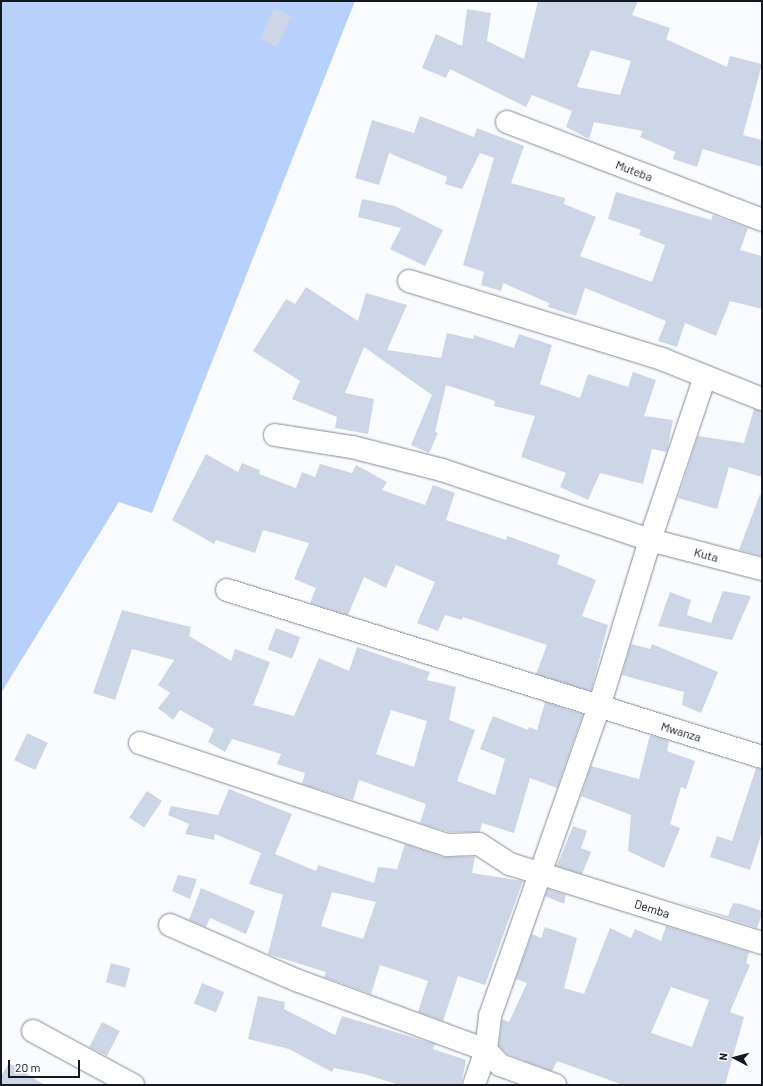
<!DOCTYPE html>
<html>
<head>
<meta charset="utf-8">
<style>
	body { margin:0 }
	#map { position:relative; width:763px; height:1086px; overflow:hidden; background:#fafbff; font-family:Barlow,sans-serif }
	div>[style] { position:absolute }
	.green>* { inset:0; background:#b8d1fc }
	.building>* { inset:0; background:#cdd6e6; transform-origin:0 0 }
	.roads { filter:drop-shadow(0 0 1px #838b99) drop-shadow(0 0 1px #838b99) }
	.minor>* { height:22px; margin:-11px; padding:0 11px; transform-origin:11px; border-radius:11px; background:#fff }
	span { translate:-50% -50%; white-space:nowrap; text-align:center; line-height:1.15; -webkit-text-stroke:3px #fafbff; paint-order:stroke }
	.street-label { font-size:12px; color:#15181e }
	.frame { position:absolute; inset:0; border:2px solid #15181e; pointer-events:none }
	.north { position:absolute; left:715px; top:1038px; width:40px; height:40px; -webkit-text-stroke:3px #fafbff; paint-order:stroke; rotate:276deg; font-size:11px; font-weight:700; line-height:16px; text-align:center; color:#15181e }
	.north::after { content:''; display:block; margin:auto; width:14px; height:18px; background:#15181e; clip-path:polygon(50% 0,100% 100%,50% 72%,0 100%) }
	.scale { position:absolute; left:8px; top:1060px; width:72px; height:18px; box-sizing:border-box; border:2px solid #15181e; border-top:0; padding-left:5px; font-size:12px; line-height:14px; white-space:nowrap; color:#15181e; -webkit-text-stroke:3px #fafbff; paint-order:stroke }
</style>
</head>
<body>
<div id="map">
	<div class="green">
		<div style="clip-path:polygon(1px 1px,355px 1px,152px 513px,119px 502px,1px 693px)"></div>
	</div>
	<div class="building">
		<div style="clip-path:polygon(evenodd,538px 1px,638px 1px,632px 15px,670px 28px,666px 39px,727px 67px,730px 56px,762px 64px,743px 135px,762px 140px,762px 167px,703px 149px,697px 167px,673px 159px,675px 152px,640px 137px,643px 131px,594px 122px,589px 139px,566px 127px,572px 111px,532px 95px,526px 107px,450px 69px,446px 78px,422px 68px,436px 34px,462px 46px,467px 9px,491px 13px,487px 41px,524px 59px,538px 1px,591px 50px,631px 61px,620px 95px,577px 87px,591px 50px)"></div>
		<div style="left:274px;top:8px;width:19px;height:34px;rotate:25deg"></div>
		<div style="clip-path:polygon(420px 116px,474px 137px,477px 128px,524px 146px,511px 183px,565px 198px,564px 204px,596px 217px,580px 256px,652px 282px,665px 245px,639px 235px,641px 230px,608px 219px,616px 192px,711px 220px,713px 215px,748px 228px,740px 250px,762px 256px,762px 309px,730px 301px,716px 336px,685px 323px,677px 347px,658px 341px,666px 321px,585px 288px,576px 316px,548px 307px,549px 303px,503px 283px,501px 291px,481px 285px,484px 272px,463px 265px,494px 158px,480px 153px,462px 189px,445px 184px,447px 177px,389px 153px,379px 185px,355px 178px,372px 120px,414px 133px)"></div>
		<div style="clip-path:polygon(362px 199px,395px 206px,443px 230px,425px 266px,390px 249px,401px 228px,358px 217px)"></div>
		<div style="clip-path:polygon(306px 287px,358px 321px,366px 293px,407px 305px,387px 350px,441px 358px,447px 333px,473px 339px,474px 335px,514px 348px,519px 334px,552px 345px,540px 384px,580px 398px,588px 374px,628px 387px,633px 372px,656px 380px,644px 416px,673px 420px,667px 452px,652px 449px,643px 484px,600px 473px,588px 500px,560px 487px,566px 473px,521px 457px,535px 416px,494px 406px,495px 401px,446px 385px,435px 432px,438px 433px,429px 453px,411px 445px,432px 395px,364px 347px,345px 393px,374px 399px,368px 434px,335px 428px,337px 417px,292px 399px,300px 381px,253px 351px,286px 299px,295px 304px)"></div>
		<div style="clip-path:polygon(754px 409px,762px 411px,762px 477px,729px 467px,717px 509px,678px 498px,698px 436px,744px 443px)"></div>
		<div style="clip-path:polygon(206px 454px,238px 472px,242px 463px,260px 470px,259px 474px,296px 488px,302px 472px,315px 477px,320px 464px,352px 473px,356px 465px,387px 482px,382px 490px,425px 505px,433px 485px,455px 493px,446px 520px,506px 540px,507px 536px,560px 555px,557px 564px,596px 580px,582px 616px,608px 625px,591px 691px,536px 674px,547px 645px,463px 617px,462px 620px,445px 615px,438px 631px,417px 623px,435px 582px,396px 565px,386px 588px,364px 577px,348px 615px,310px 603px,316px 588px,294px 579px,309px 543px,263px 530px,255px 553px,216px 540px,214px 544px,172px 520px)"></div>
		<div style="clip-path:polygon(760px 494px,762px 494px,762px 556px,739px 550px)"></div>
		<div style="clip-path:polygon(723px 591px,751px 596px,732px 640px,658px 626px,670px 592px,691px 600px,687px 615px,711px 623px)"></div>
		<div style="clip-path:polygon(evenodd,122px 610px,191px 627px,189px 636px,231px 661px,235px 649px,270px 662px,253px 705px,294px 716px,319px 658px,349px 671px,357px 647px,430px 672px,427px 680px,456px 687px,449px 720px,475px 730px,457px 781px,495px 795px,505px 759px,480px 749px,493px 716px,528px 730px,529px 727px,537px 730px,545px 702px,583px 714px,557px 788px,530px 778px,514px 833px,482px 823px,480px 832px,449px 832px,420px 823px,426px 804px,359px 780px,353px 800px,302px 784px,305px 773px,277px 764px,281px 754px,232px 739px,225px 752px,208px 742px,214px 729px,180px 710px,173px 720px,158px 708px,170px 693px,158px 685px,174px 660px,132px 649px,115px 700px,93px 693px,122px 610px,391px 710px,427px 721px,414px 767px,376px 754px,391px 710px)"></div>
		<div style="left:276px;top:628px;width:26px;height:23px;rotate:21deg"></div>
		<div style="clip-path:polygon(631px 644px,650px 649px,652px 644px,718px 672px,701px 713px,682px 705px,684px 692px,622px 675px)"></div>
		<div style="left:27px;top:733px;width:23px;height:30px;rotate:25deg"></div>
		<div style="clip-path:polygon(650px 735px,669px 741px,667px 751px,695px 761px,686px 789px,681px 787px,670px 824px,680px 828px,664px 868px,628px 851px,631px 815px,581px 796px,591px 766px,639px 779px)"></div>
		<div style="clip-path:polygon(756px 768px,762px 769px,762px 832px,750px 870px,710px 857px,717px 836px,732px 841px)"></div>
		<div style="clip-path:polygon(evenodd,229px 789px,292px 814px,275px 854px,316px 871px,318px 865px,374px 883px,378px 867px,397px 869px,405px 844px,443px 857px,475px 857px,472px 873px,523px 881px,485px 985px,458px 976px,443px 1021px,418px 1012px,428px 981px,380px 965px,371px 994px,324px 977px,326px 972px,268px 954px,283px 895px,249px 884px,261px 853px,215px 834px,214px 840px,185px 834px,189px 824px,168px 815px,171px 806px,218px 815px,229px 789px,332px 892px,376px 902px,363px 939px,321px 926px,332px 892px)"></div>
		<div style="left:147px;top:791px;width:18px;height:32px;rotate:34deg"></div>
		<div style="clip-path:polygon(573px 826px,587px 831px,581px 848px,591px 852px,582px 874px,557px 866px)"></div>
		<div style="clip-path:polygon(178px 875px,197px 879px,190px 899px,172px 891px)"></div>
		<div style="clip-path:polygon(201px 888px,255px 911px,246px 934px,210px 918px,206px 927px,189px 920px)"></div>
		<div style="clip-path:polygon(548px 889px,566px 895px,564px 904px,545px 896px)"></div>
		<div style="clip-path:polygon(675px 901px,728px 916px,733px 903px,741px 904px,762px 911px,762px 915px,757px 928px)"></div>
		<div style="clip-path:polygon(evenodd,666px 926px,749px 952px,746px 963px,750px 965px,730px 1012px,744px 1017px,725px 1085px,623px 1085px,557px 1061px,552px 1071px,507px 1054px,499px 1046px,502px 1019px,509px 1022px,527px 983px,516px 979px,532px 934px,541px 938px,545px 927px,577px 938px,564px 988px,584px 994px,610px 928px,631px 938px,635px 929px,661px 941px,666px 926px,671px 987px,709px 1000px,692px 1047px,651px 1033px,671px 987px)"></div>
		<div style="left:111px;top:963px;width:20px;height:20px;rotate:15deg"></div>
		<div style="left:202px;top:983px;width:24px;height:22px;rotate:22deg"></div>
		<div style="clip-path:polygon(258px 996px,285px 1002px,284px 1009px,335px 1035px,342px 1016px,435px 1044px,433px 1049px,466px 1060px,461px 1085px,400px 1085px,364px 1074px,334px 1068px,332px 1072px,289px 1049px,248px 1039px)"></div>
		<div style="left:102px;top:1022px;width:20px;height:28px;rotate:27deg"></div>
		<div style="clip-path:polygon(9px 1063px,45px 1085px,1px 1085px,1px 1076px)"></div>
	</div>
	<div class="roads">
		<div class="minor">
			<div style="left:507px;top:122px;width:273px;rotate:21deg"></div>
			<div style="left:409px;top:281px;width:265px;rotate:17.1deg"></div>
			<div style="left:662px;top:359px;width:108px;rotate:21.8deg"></div>
			<div style="left:275px;top:435px;width:78px;rotate:8.9deg"></div>
			<div style="left:352px;top:447px;width:93px;rotate:14.3deg"></div>
			<div style="left:442px;top:470px;width:219px;rotate:18.6deg"></div>
			<div style="left:650px;top:540px;width:116px;rotate:14.5deg"></div>
			<div style="left:227px;top:590px;width:560px;rotate:17.34deg"></div>
			<div style="left:140px;top:743px;width:324px;rotate:18.4deg"></div>
			<div style="left:447px;top:845px;width:32px;rotate:-2deg"></div>
			<div style="left:479px;top:844px;width:37px;rotate:33deg"></div>
			<div style="left:510px;top:864px;width:264px;rotate:17.4deg"></div>
			<div style="left:170px;top:925px;width:137px;rotate:23.6deg"></div>
			<div style="left:296px;top:980px;width:202px;rotate:20.2deg"></div>
			<div style="left:486px;top:1050px;width:21px;rotate:47deg"></div>
			<div style="left:500px;top:1065px;width:59px;rotate:20deg"></div>
			<div style="left:33px;top:1031px;width:114px;rotate:28.4deg"></div>
			<div style="left:474px;top:1085px;width:37px;rotate:-71deg"></div>
			<div style="left:486px;top:1050px;width:34px;rotate:-83deg"></div>
			<div style="left:490px;top:1016px;width:328px;rotate:-70.6deg"></div>
			<div style="left:599px;top:707px;width:175px;rotate:-73deg"></div>
			<div style="left:650px;top:540px;width:172px;rotate:-71.4deg"></div>
		</div>
	</div>
	<div class="street-label">
		<span style="left:634px;top:171px;rotate:21deg">Muteba</span>
		<span style="left:706px;top:555px;rotate:15deg">Kuta</span>
		<span style="left:681px;top:732px;rotate:17deg">Mwanza</span>
		<span style="left:652px;top:909px;rotate:17deg">Demba</span>
	</div>
	<div class="frame"></div>
	<div class="north">N</div>
	<div class="scale">20 m</div>
</div>
</body>
</html>
